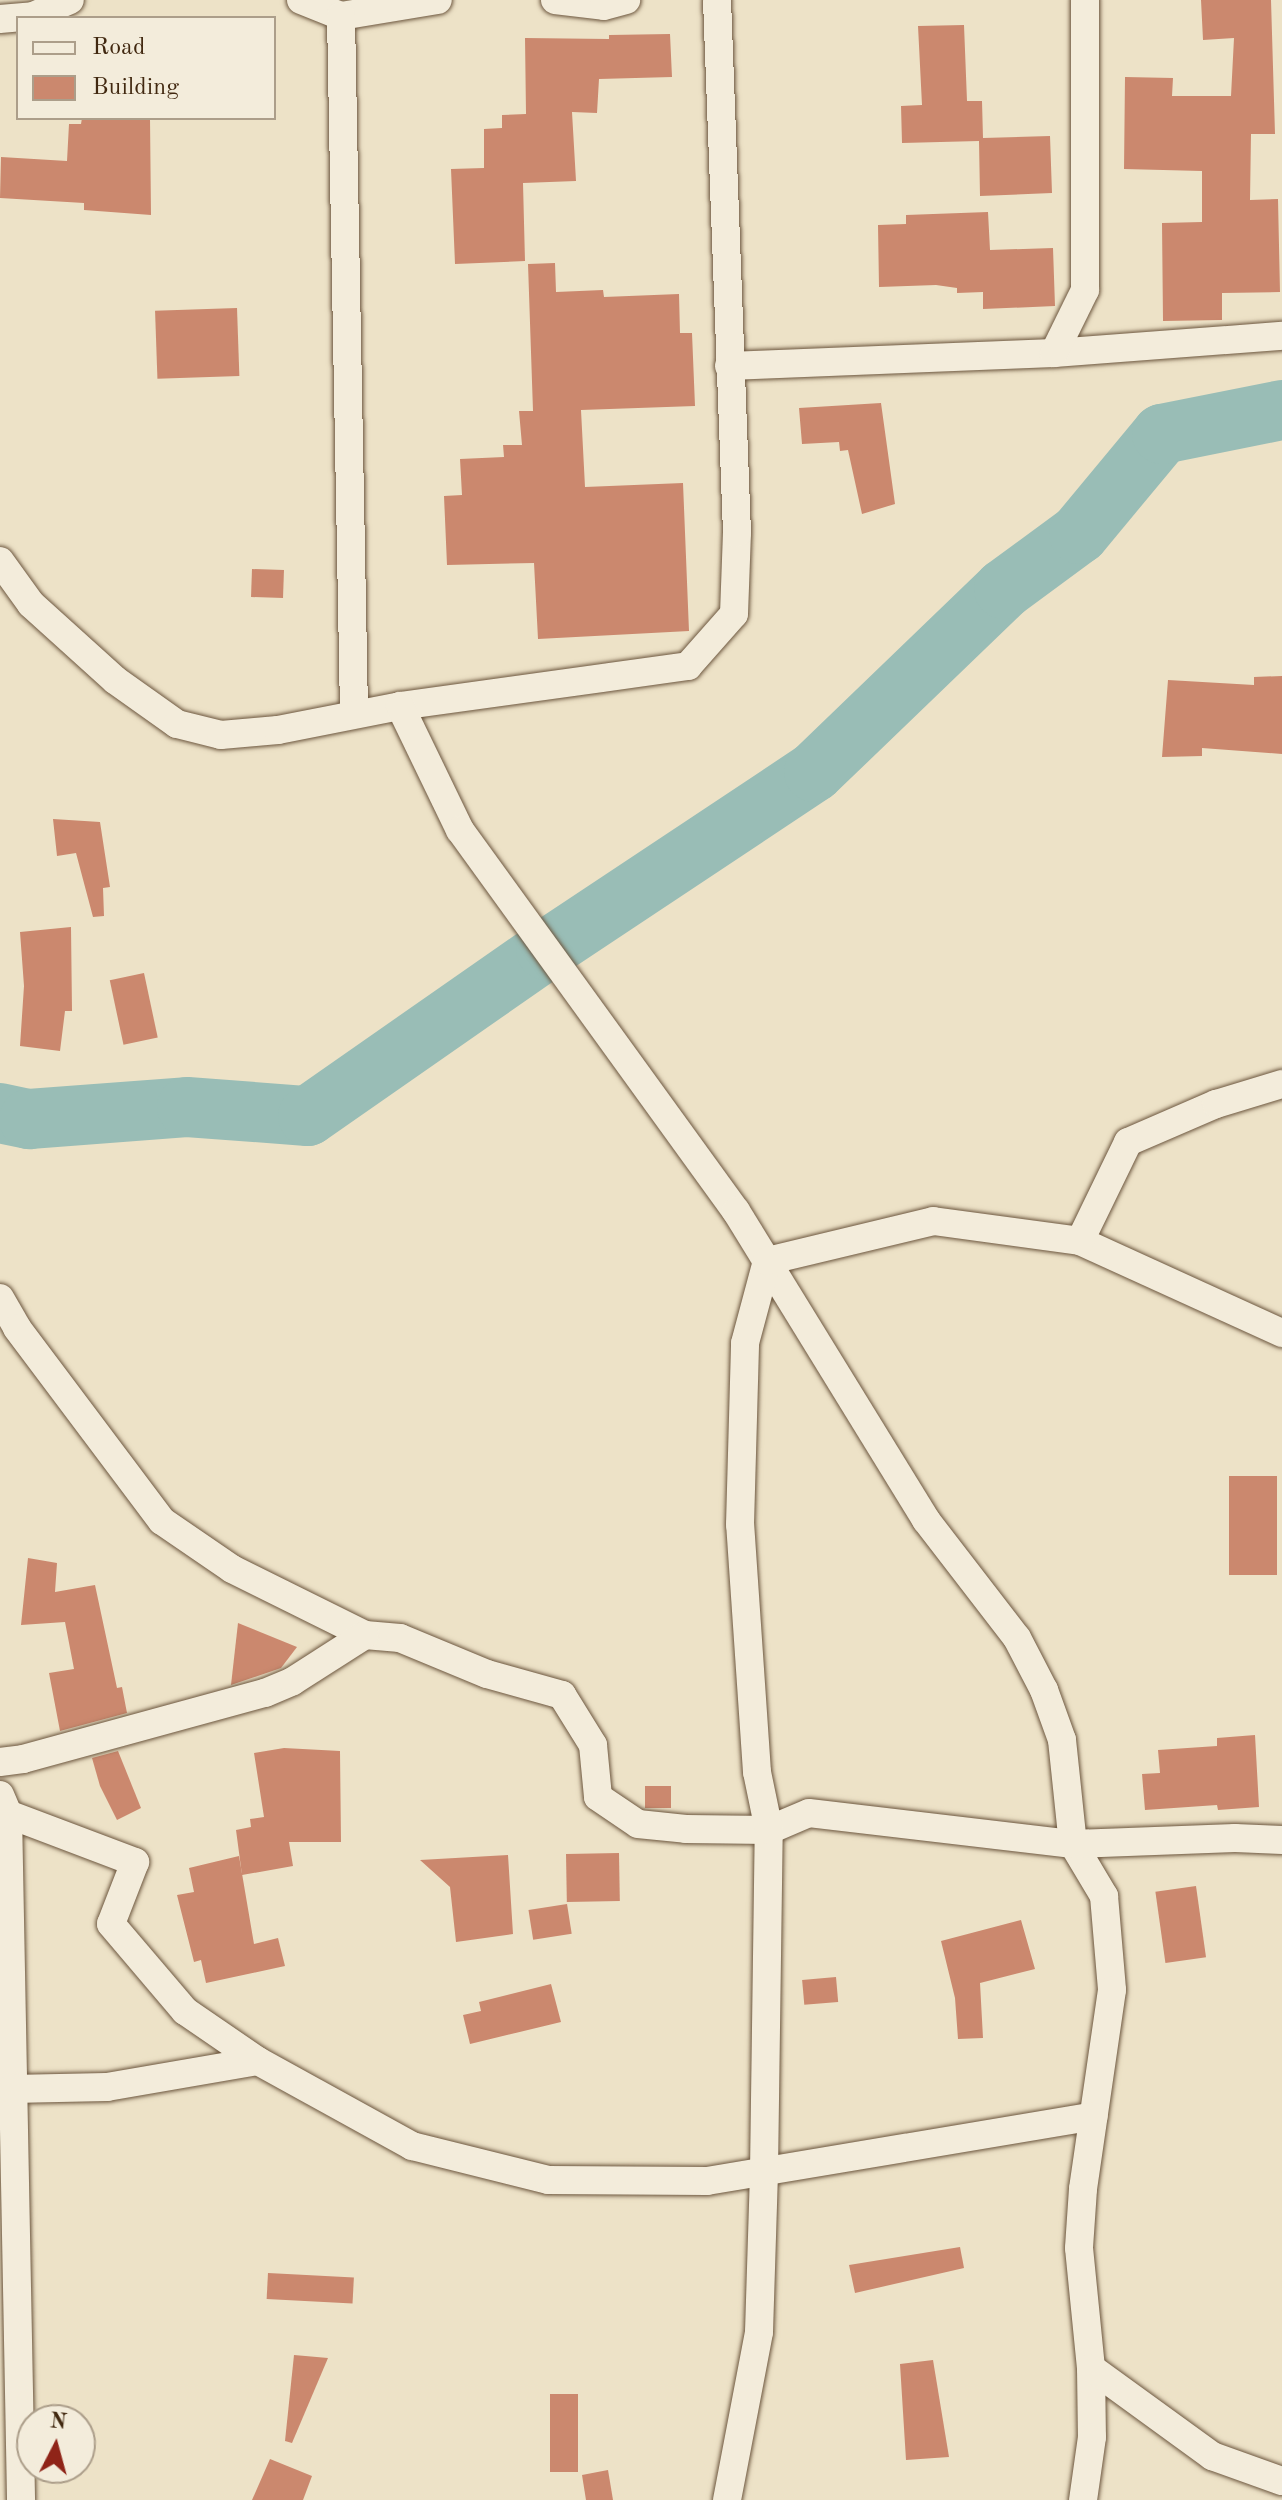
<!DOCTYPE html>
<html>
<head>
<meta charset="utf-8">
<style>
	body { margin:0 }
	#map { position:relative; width:1282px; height:2500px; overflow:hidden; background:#ede2c7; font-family:"Old Standard TT",serif }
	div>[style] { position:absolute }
	.river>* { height:60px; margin:-30px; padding:0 30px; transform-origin:30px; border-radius:30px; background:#99bdb6 }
	.building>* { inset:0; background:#cb886e; transform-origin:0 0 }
	.roads { filter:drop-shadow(0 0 2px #6c563e) drop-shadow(0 0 2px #6c563e) }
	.street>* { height:28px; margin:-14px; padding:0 14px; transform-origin:14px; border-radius:14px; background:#f3ecdb }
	span { translate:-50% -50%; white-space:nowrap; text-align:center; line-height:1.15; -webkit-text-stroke:7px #f3ecdb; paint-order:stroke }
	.legend { position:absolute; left:16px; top:16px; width:260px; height:104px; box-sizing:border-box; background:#f3ecdb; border:2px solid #ac9e8a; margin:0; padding:10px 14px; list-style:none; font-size:24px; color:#412810 }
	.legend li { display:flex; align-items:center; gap:16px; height:40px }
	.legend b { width:40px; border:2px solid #ac9e8a }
	.north { position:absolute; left:16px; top:2404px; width:80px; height:80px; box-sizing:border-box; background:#f3ecdb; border:2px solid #ac9e8a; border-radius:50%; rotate:6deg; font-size:22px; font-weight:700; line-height:32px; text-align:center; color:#412810 }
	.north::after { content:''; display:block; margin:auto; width:28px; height:36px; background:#8f2418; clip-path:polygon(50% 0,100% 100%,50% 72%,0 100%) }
</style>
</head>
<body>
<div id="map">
	<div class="river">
		<div style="left:0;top:1113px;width:30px;rotate:12deg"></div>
		<div style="left:29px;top:1119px;width:158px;rotate:-4.3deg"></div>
		<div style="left:187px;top:1107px;width:121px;rotate:4.3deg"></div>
		<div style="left:308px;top:1116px;width:290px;rotate:-34.9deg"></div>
		<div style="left:546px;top:950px;width:322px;rotate:-33.6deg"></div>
		<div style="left:814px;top:772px;width:264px;rotate:-43.9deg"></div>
		<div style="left:1004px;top:589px;width:93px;rotate:-36.3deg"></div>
		<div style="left:1079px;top:534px;width:130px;rotate:-50.3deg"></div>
		<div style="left:1162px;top:434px;width:122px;rotate:-11.3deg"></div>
	</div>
	<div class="building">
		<div style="clip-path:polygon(1201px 0,1271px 0,1275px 134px,1251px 134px,1250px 200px,1278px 199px,1280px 292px,1222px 293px,1222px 320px,1163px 321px,1162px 223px,1202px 222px,1202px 171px,1124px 169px,1125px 77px,1173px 78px,1172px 96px,1231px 96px,1234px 38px,1203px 40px)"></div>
		<div style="clip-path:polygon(964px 25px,967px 101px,982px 101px,983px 138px,1050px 136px,1052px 193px,980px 196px,979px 141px,902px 143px,901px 106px,922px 105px,918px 26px)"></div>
		<div style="clip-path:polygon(670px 34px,672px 77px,599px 79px,597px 113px,572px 112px,576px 181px,523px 183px,525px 261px,455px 264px,451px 169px,484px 168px,484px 129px,502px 128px,502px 115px,526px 114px,525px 38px,609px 39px,609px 35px)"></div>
		<div style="clip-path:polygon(82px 118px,150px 118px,151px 215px,84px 210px,84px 203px,0 198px,1px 157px,67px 161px,69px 124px,81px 124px)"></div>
		<div style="clip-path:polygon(988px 212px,990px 250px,1053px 248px,1055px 306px,983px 309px,983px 292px,957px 293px,957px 288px,936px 285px,879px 287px,878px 225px,906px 224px,906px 215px)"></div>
		<div style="clip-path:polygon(555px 263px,556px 292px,603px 290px,604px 297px,679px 294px,680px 333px,692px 333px,695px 406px,581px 410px,585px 487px,683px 483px,689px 631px,538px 639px,534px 563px,447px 565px,444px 496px,462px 495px,460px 459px,504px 457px,503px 445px,522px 445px,519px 411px,533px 411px,528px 264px)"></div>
		<div style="left:237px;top:308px;width:68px;height:82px;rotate:88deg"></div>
		<div style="clip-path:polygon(881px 403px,895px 504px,862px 514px,848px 450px,840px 451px,839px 442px,802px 444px,799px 408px)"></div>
		<div style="left:252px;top:569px;width:32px;height:28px;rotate:2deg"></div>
		<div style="clip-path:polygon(1282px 676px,1282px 754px,1202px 748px,1202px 756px,1162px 757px,1168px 680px,1254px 685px,1254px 677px)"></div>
		<div style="clip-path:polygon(53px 819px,100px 822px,110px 887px,103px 888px,104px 916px,93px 917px,76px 853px,57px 856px)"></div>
		<div style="clip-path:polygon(71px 927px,72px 1011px,65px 1011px,60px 1051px,20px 1046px,24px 986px,20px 932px)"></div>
		<div style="left:144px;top:973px;width:66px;height:35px;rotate:78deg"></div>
		<div style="left:1229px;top:1476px;width:48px;height:99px"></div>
		<div style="clip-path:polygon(28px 1558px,57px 1563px,55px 1592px,95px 1585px,117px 1688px,122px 1687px,127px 1713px,60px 1731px,49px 1673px,74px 1669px,65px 1622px,21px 1625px)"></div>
		<div style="clip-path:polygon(238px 1623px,297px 1647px,281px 1668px,231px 1685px)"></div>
		<div style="clip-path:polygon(1255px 1735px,1259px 1807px,1218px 1810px,1217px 1805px,1145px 1810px,1142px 1774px,1160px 1773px,1158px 1750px,1217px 1746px,1217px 1738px)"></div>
		<div style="clip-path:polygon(284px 1748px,340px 1751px,341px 1842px,289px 1842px,293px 1866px,242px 1875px,236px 1830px,251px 1827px,250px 1819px,264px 1817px,254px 1753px)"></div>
		<div style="clip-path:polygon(118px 1751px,141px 1808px,117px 1820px,100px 1786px,92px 1758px)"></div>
		<div style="left:645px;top:1786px;width:26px;height:22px"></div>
		<div style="left:619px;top:1853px;width:48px;height:53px;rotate:89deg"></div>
		<div style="clip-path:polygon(508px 1855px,513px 1934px,456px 1942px,450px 1887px,420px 1860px)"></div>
		<div style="clip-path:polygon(239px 1856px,254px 1944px,278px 1938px,285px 1966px,206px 1983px,201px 1960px,194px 1962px,177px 1895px,194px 1892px,189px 1868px)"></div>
		<div style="left:1196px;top:1886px;width:72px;height:41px;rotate:82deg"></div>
		<div style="left:567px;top:1904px;width:30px;height:39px;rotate:81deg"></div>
		<div style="clip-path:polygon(1021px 1920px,1035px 1969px,980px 1983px,983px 2038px,958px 2039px,955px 1998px,941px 1941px)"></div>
		<div style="left:836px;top:1977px;width:25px;height:34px;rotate:85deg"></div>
		<div style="clip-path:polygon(551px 1984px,561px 2022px,470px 2044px,463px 2015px,481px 2011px,479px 2002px)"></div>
		<div style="clip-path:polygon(960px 2247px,964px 2268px,855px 2293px,849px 2265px)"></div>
		<div style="left:268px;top:2273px;width:86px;height:26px;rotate:3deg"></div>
		<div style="clip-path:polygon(294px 2355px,328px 2358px,292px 2443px,285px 2441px)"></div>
		<div style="clip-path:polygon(933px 2360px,949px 2457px,906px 2460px,900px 2364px)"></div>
		<div style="left:578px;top:2394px;width:78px;height:28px;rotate:90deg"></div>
		<div style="clip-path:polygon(270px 2459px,312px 2476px,303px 2500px,252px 2500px)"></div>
		<div style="clip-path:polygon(608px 2470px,613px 2500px,586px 2500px,582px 2475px)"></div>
	</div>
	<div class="roads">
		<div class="street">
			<div style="left:301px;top:0;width:43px;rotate:21.8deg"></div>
			<div style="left:341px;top:16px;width:98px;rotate:-9.4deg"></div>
			<div style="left:555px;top:0;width:49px;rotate:7deg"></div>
			<div style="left:604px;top:6px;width:23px;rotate:-15deg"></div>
			<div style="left:341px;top:16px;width:698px;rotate:88.93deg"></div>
			<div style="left:0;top:19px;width:33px;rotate:-5deg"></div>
			<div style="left:33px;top:16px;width:40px;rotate:-23.4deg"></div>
			<div style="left:1054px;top:353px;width:229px;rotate:-4.3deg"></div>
			<div style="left:729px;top:366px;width:325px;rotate:-2.3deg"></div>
			<div style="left:1054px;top:353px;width:70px;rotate:-63.8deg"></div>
			<div style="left:1085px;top:290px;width:290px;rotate:-90deg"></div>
			<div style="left:0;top:561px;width:53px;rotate:54.2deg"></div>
			<div style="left:31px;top:604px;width:113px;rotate:42.1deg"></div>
			<div style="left:115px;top:680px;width:76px;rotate:35.4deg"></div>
			<div style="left:177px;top:724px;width:45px;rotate:14deg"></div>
			<div style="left:221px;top:735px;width:57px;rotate:-5deg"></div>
			<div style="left:278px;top:730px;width:124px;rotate:-11.1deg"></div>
			<div style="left:400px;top:706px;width:291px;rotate:-7.9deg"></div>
			<div style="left:688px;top:666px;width:69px;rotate:-48.5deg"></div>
			<div style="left:734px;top:614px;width:81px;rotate:-87.9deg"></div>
			<div style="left:737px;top:533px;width:533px;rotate:-92.15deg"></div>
			<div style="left:400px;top:706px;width:138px;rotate:64.2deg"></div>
			<div style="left:460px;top:830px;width:470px;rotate:54.1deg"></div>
			<div style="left:736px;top:1211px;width:363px;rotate:58.4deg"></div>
			<div style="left:926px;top:1520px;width:149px;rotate:52.4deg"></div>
			<div style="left:1017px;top:1638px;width:59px;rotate:62.6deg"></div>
			<div style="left:1044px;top:1690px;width:53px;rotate:70.2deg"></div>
			<div style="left:1062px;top:1740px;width:105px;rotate:84deg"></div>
			<div style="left:1073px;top:1844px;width:61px;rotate:59.2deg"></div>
			<div style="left:1104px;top:1896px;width:94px;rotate:85.1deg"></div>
			<div style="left:1112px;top:1990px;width:201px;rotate:98.3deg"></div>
			<div style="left:1083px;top:2189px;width:59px;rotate:93.9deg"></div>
			<div style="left:1079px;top:2248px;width:121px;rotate:84.3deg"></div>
			<div style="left:1091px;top:2368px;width:69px;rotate:89.2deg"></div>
			<div style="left:1092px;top:2437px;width:64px;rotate:98.1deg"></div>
			<div style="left:1080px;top:1241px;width:222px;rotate:24.5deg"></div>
			<div style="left:0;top:1298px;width:34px;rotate:60deg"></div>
			<div style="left:17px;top:1328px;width:241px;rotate:53.1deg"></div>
			<div style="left:162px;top:1521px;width:85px;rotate:34.4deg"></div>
			<div style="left:232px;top:1569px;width:148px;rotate:26.4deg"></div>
			<div style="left:365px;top:1635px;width:35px;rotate:5deg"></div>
			<div style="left:400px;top:1638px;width:94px;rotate:22.5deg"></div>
			<div style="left:487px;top:1674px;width:78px;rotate:15.6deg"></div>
			<div style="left:562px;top:1695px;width:59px;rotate:58.2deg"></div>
			<div style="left:593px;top:1745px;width:52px;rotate:84.5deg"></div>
			<div style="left:598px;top:1797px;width:48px;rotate:34deg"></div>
			<div style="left:638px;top:1824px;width:48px;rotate:5.9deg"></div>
			<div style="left:686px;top:1829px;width:83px;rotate:0.7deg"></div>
			<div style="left:769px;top:1830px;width:43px;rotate:-23deg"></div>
			<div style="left:809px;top:1813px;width:266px;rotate:6.7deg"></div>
			<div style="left:1073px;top:1844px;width:162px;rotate:-2.1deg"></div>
			<div style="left:1235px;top:1838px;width:47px;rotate:2.4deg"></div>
			<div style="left:0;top:1762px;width:23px;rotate:-7deg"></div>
			<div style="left:23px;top:1759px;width:251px;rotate:-15.3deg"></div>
			<div style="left:265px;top:1693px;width:30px;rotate:-23deg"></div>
			<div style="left:293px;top:1681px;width:85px;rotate:-32.6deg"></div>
			<div style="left:0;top:1795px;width:21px;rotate:67deg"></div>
			<div style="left:8px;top:1814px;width:686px;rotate:88.91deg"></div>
			<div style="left:8px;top:1814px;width:136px;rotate:20.7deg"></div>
			<div style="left:135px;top:1862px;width:66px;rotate:111.2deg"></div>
			<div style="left:111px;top:1924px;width:114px;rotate:49.6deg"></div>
			<div style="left:185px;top:2011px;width:88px;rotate:34.4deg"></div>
			<div style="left:258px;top:2061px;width:176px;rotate:28.9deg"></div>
			<div style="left:412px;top:2146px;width:140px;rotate:14deg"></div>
			<div style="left:548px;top:2180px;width:159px;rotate:0.4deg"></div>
			<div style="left:707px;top:2181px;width:392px;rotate:-9.5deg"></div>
			<div style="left:11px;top:2089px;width:96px;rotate:-1.2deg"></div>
			<div style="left:107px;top:2087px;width:153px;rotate:-9.8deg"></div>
			<div style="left:1091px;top:2368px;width:150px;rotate:36deg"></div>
			<div style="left:1212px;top:2456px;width:74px;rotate:19.7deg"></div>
			<div style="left:727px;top:2500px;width:171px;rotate:-79.2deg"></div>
			<div style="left:759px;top:2332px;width:161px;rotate:-88.2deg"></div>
			<div style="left:764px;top:2171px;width:341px;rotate:-89.2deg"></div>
			<div style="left:769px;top:1830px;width:59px;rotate:-101.7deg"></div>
			<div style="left:757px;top:1772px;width:248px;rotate:-93.9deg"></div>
			<div style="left:740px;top:1525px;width:182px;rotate:-88.4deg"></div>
			<div style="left:745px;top:1343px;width:85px;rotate:-75deg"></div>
			<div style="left:767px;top:1261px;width:171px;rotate:-13.5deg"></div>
			<div style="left:933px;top:1221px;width:148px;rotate:7.7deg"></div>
			<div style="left:1080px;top:1241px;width:110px;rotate:-64.1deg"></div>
			<div style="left:1128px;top:1142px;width:96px;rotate:-23.4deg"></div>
			<div style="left:1216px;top:1104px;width:69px;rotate:-16.9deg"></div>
		</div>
	</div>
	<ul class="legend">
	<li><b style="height:10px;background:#f3ecdb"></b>Road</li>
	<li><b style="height:22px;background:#cb886e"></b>Building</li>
	</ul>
	<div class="north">N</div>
</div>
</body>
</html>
